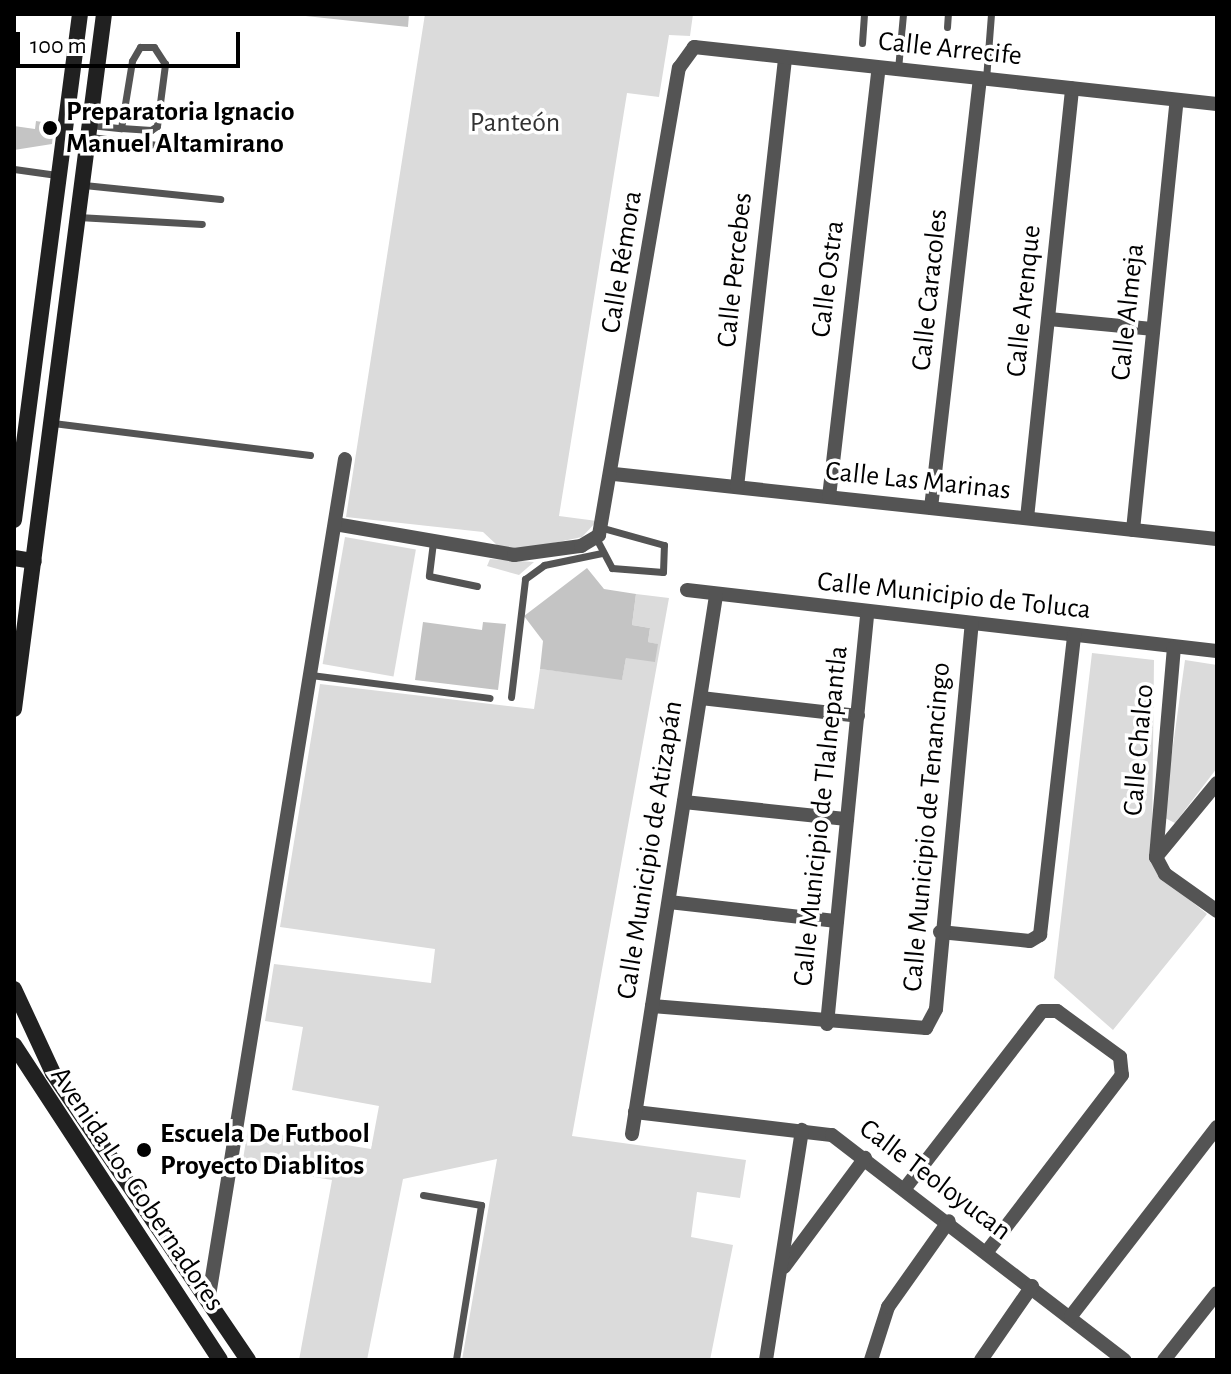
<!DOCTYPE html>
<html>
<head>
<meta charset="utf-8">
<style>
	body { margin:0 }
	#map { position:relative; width:1231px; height:1374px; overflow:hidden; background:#fff; font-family:"Alegreya Sans",sans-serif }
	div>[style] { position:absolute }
	.green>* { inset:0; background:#dbdbdb; transform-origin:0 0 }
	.building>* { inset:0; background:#c4c4c4 }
	.lane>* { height:7px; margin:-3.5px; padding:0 3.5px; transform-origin:3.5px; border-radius:3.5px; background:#545454 }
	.street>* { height:14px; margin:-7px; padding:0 7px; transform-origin:7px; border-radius:7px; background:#545454 }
	.secondary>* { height:16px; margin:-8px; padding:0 8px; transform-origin:8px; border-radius:8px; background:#212121 }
	.dots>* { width:22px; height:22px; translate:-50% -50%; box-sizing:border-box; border:4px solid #fff; border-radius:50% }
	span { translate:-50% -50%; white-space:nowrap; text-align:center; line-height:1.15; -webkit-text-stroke:7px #fff; paint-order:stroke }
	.street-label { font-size:28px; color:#000 }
	.poi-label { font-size:28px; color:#000; font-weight:700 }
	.left { translate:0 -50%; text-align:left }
	.park-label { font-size:28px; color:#323232 }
	.frame { position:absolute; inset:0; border:16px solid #000; pointer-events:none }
	.scale { position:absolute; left:16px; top:32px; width:224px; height:36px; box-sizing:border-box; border:4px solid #000; border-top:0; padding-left:10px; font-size:24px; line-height:28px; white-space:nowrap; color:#000; -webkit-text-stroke:6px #fff; paint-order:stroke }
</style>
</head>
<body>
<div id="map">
	<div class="green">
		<div style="clip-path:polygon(425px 14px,693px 14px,690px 36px,669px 35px,659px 97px,627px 93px,559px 516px,597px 521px,582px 537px,520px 550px,498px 546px,483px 532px,346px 517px)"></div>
		<div style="left:345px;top:537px;width:72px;height:129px;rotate:10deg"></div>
		<div style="clip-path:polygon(490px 559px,534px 562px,519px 575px,487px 566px)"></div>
		<div style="clip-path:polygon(636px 594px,669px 598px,572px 1136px,746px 1160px,740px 1198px,697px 1192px,691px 1237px,733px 1245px,710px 1360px,462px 1360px,497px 1159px,403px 1179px,367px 1360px,299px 1360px,332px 1180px,242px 1165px,248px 1129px,371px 1149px,379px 1106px,292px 1090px,303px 1027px,265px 1021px,274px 964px,431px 983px,435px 949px,280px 927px,320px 684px,534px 709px,540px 669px,622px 679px,626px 658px,657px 644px,648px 642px,650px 628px,632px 625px)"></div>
		<div style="clip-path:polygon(1092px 653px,1154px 660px,1152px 844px,1165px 880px,1207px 914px,1113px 1030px,1054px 978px)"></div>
		<div style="clip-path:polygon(1185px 660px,1217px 665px,1217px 768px,1175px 823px,1163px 817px)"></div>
	</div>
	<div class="building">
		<div style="clip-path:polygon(287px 14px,409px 14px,408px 27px)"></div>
		<div style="clip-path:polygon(36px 121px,54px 124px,52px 144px,14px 150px,14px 126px,35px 129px)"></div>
		<div style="clip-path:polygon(587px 568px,604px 589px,636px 594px,632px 625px,650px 628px,648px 642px,658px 644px,655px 662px,626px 658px,622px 680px,540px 669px,543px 641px,524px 616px)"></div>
		<div style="clip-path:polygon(423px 622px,482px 630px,483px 622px,506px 624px,498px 690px,415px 680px)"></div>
	</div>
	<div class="lane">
		<div style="left:947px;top:27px;width:13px;rotate:-86deg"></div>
		<div style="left:862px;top:43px;width:29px;rotate:-86deg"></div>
		<div style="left:898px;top:69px;width:55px;rotate:-84.8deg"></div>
		<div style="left:986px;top:79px;width:65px;rotate:-85.6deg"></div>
		<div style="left:90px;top:125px;width:31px;rotate:6deg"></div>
		<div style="left:121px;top:128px;width:30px;rotate:4deg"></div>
		<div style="left:151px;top:130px;width:7px;rotate:-34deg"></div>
		<div style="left:157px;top:126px;width:63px;rotate:-82.6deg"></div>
		<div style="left:165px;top:64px;width:20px;rotate:-123deg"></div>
		<div style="left:154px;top:47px;width:14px;rotate:180deg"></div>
		<div style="left:140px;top:47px;width:16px;rotate:120deg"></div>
		<div style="left:132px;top:61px;width:68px;rotate:99.3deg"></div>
		<div style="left:90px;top:137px;width:102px;rotate:6.8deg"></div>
		<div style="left:14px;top:169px;width:43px;rotate:7.9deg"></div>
		<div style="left:84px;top:185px;width:137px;rotate:5.9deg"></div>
		<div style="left:78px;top:217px;width:124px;rotate:3.2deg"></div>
		<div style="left:53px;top:423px;width:259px;rotate:7.1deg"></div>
		<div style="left:596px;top:538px;width:34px;rotate:62deg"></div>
		<div style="left:612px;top:568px;width:51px;rotate:4.5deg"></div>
		<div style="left:663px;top:572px;width:27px;rotate:-88deg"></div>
		<div style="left:664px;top:545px;width:63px;rotate:-164.4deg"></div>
		<div style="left:433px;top:542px;width:34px;rotate:97deg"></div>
		<div style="left:429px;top:576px;width:49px;rotate:11.8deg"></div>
		<div style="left:311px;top:675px;width:180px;rotate:7.3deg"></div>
		<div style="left:511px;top:697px;width:119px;rotate:-83.2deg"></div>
		<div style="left:525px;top:579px;width:24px;rotate:-36deg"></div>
		<div style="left:544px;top:565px;width:59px;rotate:-11.7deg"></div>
		<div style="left:423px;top:1195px;width:59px;rotate:9.8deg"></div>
		<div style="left:481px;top:1205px;width:157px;rotate:99.2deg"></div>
	</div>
	<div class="street">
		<div style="left:1049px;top:319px;width:103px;rotate:5.5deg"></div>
		<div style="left:614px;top:474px;width:606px;rotate:6.15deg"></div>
		<div style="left:737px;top:487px;width:432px;rotate:-83.6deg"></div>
		<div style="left:829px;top:497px;width:432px;rotate:-83.4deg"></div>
		<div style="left:931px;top:508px;width:432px;rotate:-83.5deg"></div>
		<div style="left:1027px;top:518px;width:432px;rotate:-84deg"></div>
		<div style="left:335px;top:524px;width:182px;rotate:9.8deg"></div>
		<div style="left:514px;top:555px;width:68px;rotate:-7.7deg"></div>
		<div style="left:581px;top:546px;width:21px;rotate:-31deg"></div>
		<div style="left:599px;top:535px;width:474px;rotate:-80.3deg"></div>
		<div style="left:679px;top:68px;width:26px;rotate:-54deg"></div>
		<div style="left:694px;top:47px;width:526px;rotate:6.22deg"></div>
		<div style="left:1133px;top:530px;width:432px;rotate:-84.2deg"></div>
		<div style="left:687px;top:590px;width:533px;rotate:6.57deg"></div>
		<div style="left:1174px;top:647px;width:211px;rotate:94.9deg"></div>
		<div style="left:1156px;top:857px;width:19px;rotate:62deg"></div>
		<div style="left:1165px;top:874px;width:64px;rotate:35.4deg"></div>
		<div style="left:701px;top:698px;width:158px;rotate:6.5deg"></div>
		<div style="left:684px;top:802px;width:164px;rotate:6deg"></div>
		<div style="left:1156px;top:857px;width:96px;rotate:-50.5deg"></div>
		<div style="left:669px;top:902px;width:169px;rotate:6.5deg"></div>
		<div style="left:940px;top:932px;width:90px;rotate:5.7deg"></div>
		<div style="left:1030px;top:941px;width:12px;rotate:-31deg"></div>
		<div style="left:1040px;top:935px;width:302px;rotate:-83.5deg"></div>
		<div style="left:652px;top:1006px;width:275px;rotate:4.6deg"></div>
		<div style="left:926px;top:1028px;width:21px;rotate:-62deg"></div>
		<div style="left:936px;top:1009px;width:387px;rotate:-84.7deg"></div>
		<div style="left:827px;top:1024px;width:413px;rotate:-84.4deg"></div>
		<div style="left:635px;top:1112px;width:198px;rotate:6.7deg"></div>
		<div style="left:832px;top:1135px;width:369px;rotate:37.6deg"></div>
		<div style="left:632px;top:1134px;width:545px;rotate:-81.13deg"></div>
		<div style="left:906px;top:1187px;width:222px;rotate:-52.3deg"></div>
		<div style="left:1042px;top:1011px;width:15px"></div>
		<div style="left:1057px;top:1011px;width:78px;rotate:36.1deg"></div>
		<div style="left:1120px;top:1057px;width:18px;rotate:84deg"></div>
		<div style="left:1122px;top:1075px;width:220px;rotate:127.4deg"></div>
		<div style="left:784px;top:1267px;width:136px;rotate:-53.4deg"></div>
		<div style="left:208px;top:1302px;width:854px;rotate:-80.77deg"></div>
		<div style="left:1071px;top:1316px;width:239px;rotate:-52.3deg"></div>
		<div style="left:766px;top:1360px;width:233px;rotate:-81.1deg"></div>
		<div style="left:871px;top:1360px;width:56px;rotate:-72.2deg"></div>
		<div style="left:888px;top:1307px;width:105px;rotate:-54.7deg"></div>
		<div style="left:981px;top:1360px;width:90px;rotate:-55.4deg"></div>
		<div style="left:1164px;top:1360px;width:85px;rotate:-51.7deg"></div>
	</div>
	<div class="secondary">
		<div style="left:14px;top:520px;width:510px;rotate:-82.57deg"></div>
		<div style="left:14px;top:558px;width:20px;rotate:9deg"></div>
		<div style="left:14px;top:709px;width:701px;rotate:-82.62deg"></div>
		<div style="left:14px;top:989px;width:93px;rotate:65.1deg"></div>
		<div style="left:53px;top:1073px;width:347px;rotate:55.8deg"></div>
		<div style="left:14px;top:1045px;width:376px;rotate:56.8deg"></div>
	</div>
	<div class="dots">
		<div style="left:50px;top:128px;background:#000"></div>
		<div style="left:144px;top:1150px;background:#000"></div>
	</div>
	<div class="street-label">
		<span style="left:950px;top:49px;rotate:6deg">Calle Arrecife</span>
		<span style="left:622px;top:262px;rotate:-81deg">Calle Rémora</span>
		<span style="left:735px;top:270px;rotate:-84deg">Calle Percebes</span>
		<span style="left:828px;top:279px;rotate:-83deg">Calle Ostra</span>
		<span style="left:930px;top:290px;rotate:-84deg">Calle Caracoles</span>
		<span style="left:1024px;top:301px;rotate:-84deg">Calle Arenque</span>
		<span style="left:1128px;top:312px;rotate:-84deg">Calle Almeja</span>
		<span style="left:918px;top:481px;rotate:6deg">Calle Las Marinas</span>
		<span style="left:954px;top:596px;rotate:6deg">Calle Municipio de Toluca</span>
		<span style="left:1139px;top:750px;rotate:-85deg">Calle Chalco</span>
		<span style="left:821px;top:816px;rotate:-84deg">Calle Municipio de Tlalnepantla</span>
		<span style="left:927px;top:827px;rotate:-85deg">Calle Municipio de Tenancingo</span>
		<span style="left:650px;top:850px;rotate:-81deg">Calle Municipio de Atizapán</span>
		<span style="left:935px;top:1180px;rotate:37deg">Calle Teoloyucan</span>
		<span style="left:137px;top:1189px;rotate:56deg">Avenida Los Gobernadores</span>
	</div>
	<div class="poi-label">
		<span class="left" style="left:66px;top:128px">Preparatoria Ignacio<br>Manuel Altamirano</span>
		<span class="left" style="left:160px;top:1150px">Escuela De Futbool<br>Proyecto Diablitos</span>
	</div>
	<div class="park-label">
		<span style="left:515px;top:123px">Panteón</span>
	</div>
	<div class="frame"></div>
	<div class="scale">100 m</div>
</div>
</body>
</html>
